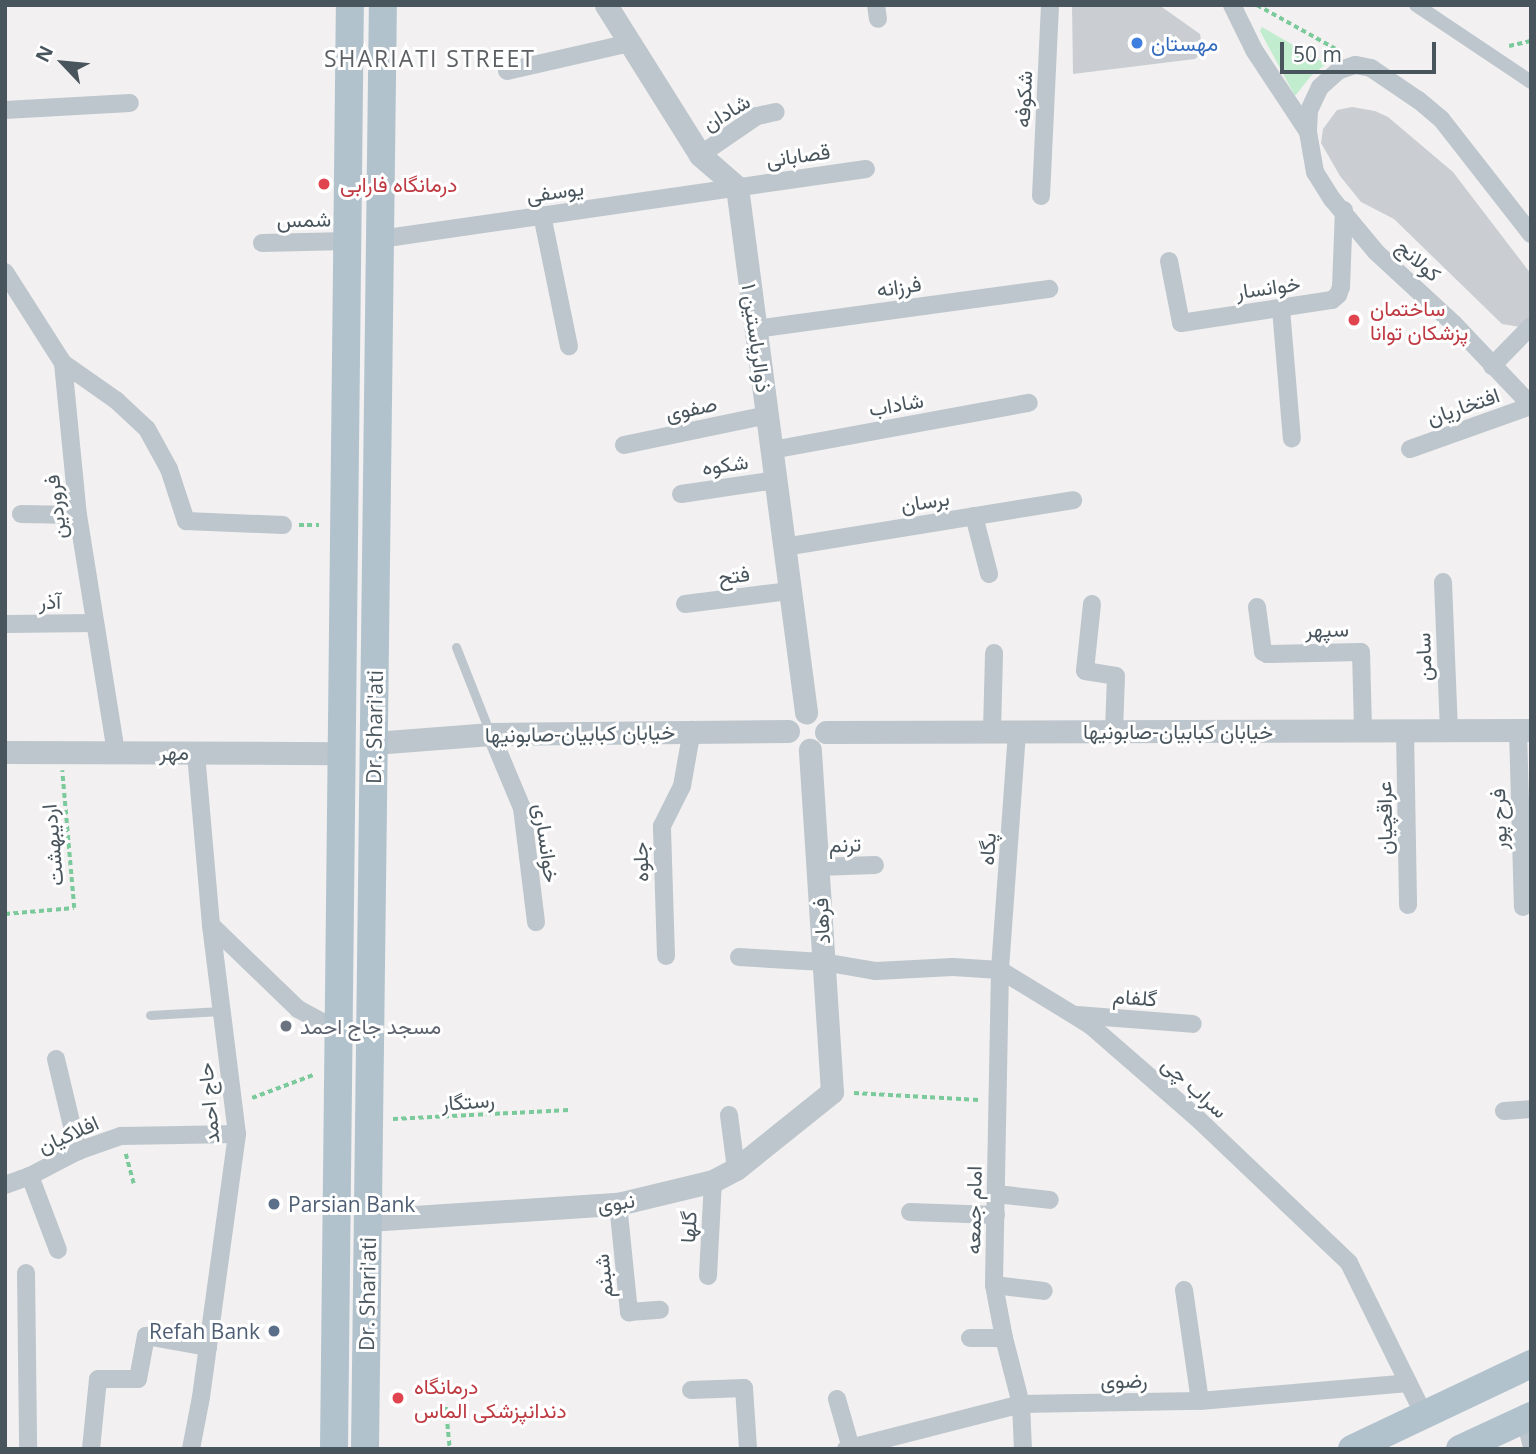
<!DOCTYPE html>
<html>
<head>
<meta charset="utf-8">
<style>
	body { margin:0 }
	#map { position:relative; width:1536px; height:1454px; overflow:hidden; background:#f2f0f0; font-family:"Open Sans",Vazirmatn,sans-serif }
	div>[style] { position:absolute }
	.green>* { inset:0; background:#c1edce }
	.building>* { inset:0; background:#caced2 }
	.path>* { height:3.5px; margin-top:-1.75px; transform-origin:0; background:repeating-linear-gradient(90deg,#7bca9b 0 5px,transparent 0 8.5px) }
	.service>* { height:9px; margin:-4.5px; padding:0 4.5px; transform-origin:4.5px; border-radius:4.5px; background:#bdc6cc }
	.pedestrian>* { height:14px; margin:-7px; padding:0 7px; transform-origin:7px; border-radius:7px; background:#bdc6cc }
	.minor>* { height:18px; margin:-9px; padding:0 9px; transform-origin:9px; border-radius:9px; background:#bdc6cc }
	.tertiary>* { height:23px; margin:-11.5px; padding:0 11.5px; transform-origin:11.5px; border-radius:11.5px; background:#bdc6cc }
	.primary>* { height:28px; margin:-14px; padding:0 14px; transform-origin:14px; border-radius:14px; background:#b1c2cd }
	.dots>* { width:19px; height:19px; translate:-50% -50%; box-sizing:border-box; border:4px solid #fff; border-radius:50% }
	span { translate:-50% -50%; white-space:nowrap; text-align:center; line-height:1.15; -webkit-text-stroke:6px #fff; paint-order:stroke }
	.shop-label { font-size:21px; color:#366cbe }
	.left { translate:0 -50%; text-align:left }
	.street-label { font-size:21px; color:#49555d }
	.health-label { font-size:21px; color:#be3a42 }
	.worship-label { font-size:21px; color:#5b616d }
	.service-label { font-size:21px; color:#4e5e75 }
	.right { translate:-100% -50%; text-align:right }
	.neighbourhood-label { font-size:23px; color:#5d6165; letter-spacing:2px }
	.frame { position:absolute; inset:0; border:7px solid #49555d; pointer-events:none }
	.north { position:absolute; left:28px; top:28px; width:70px; height:70px; -webkit-text-stroke:5px #fff; paint-order:stroke; rotate:296deg; font-size:19px; font-weight:700; line-height:28px; text-align:center; color:#49555d }
	.north::after { content:''; display:block; margin:auto; width:24px; height:32px; background:#49555d; clip-path:polygon(50% 0,100% 100%,50% 72%,0 100%) }
	.scale { position:absolute; left:1280px; top:42px; width:156px; height:32px; box-sizing:border-box; border:4px solid #49555d; border-top:0; padding-left:9px; font-size:21px; line-height:24px; white-space:nowrap; color:#49555d; -webkit-text-stroke:5px #fff; paint-order:stroke }
</style>
</head>
<body>
<div id="map">
	<div class="green">
		<div style="clip-path:polygon(1262px 27px,1326px 64px,1311px 76px,1295px 96px,1260px 31px)"></div>
	</div>
	<div class="building">
		<div style="clip-path:polygon(1072px 5px,1159px 5px,1200px 34px,1203px 52px,1195px 59px,1073px 74px)"></div>
		<div style="clip-path:polygon(1352px 107px,1375px 111px,1388px 117px,1453px 172px,1531px 274px,1531px 315px,1520px 327px,1502px 324px,1394px 219px,1361px 202px,1340px 176px,1321px 143px,1323px 129px,1337px 110px)"></div>
	</div>
	<div class="path">
		<div style="left:1257px;top:5px;width:93px;rotate:29.1deg"></div>
		<div style="left:1509px;top:46px;width:23px;rotate:-13deg"></div>
		<div style="left:299px;top:525px;width:20px"></div>
		<div style="left:5px;top:914px;width:69px;rotate:-5deg"></div>
		<div style="left:74px;top:908px;width:138px;rotate:-95deg"></div>
		<div style="left:854px;top:1093px;width:125px;rotate:3.2deg"></div>
		<div style="left:252px;top:1098px;width:65px;rotate:-20.7deg"></div>
		<div style="left:393px;top:1119px;width:176px;rotate:-2.9deg"></div>
		<div style="left:126px;top:1154px;width:31px;rotate:75deg"></div>
		<div style="left:446px;top:1407px;width:42px;rotate:84.6deg"></div>
	</div>
	<div class="service">
		<div style="left:456px;top:647px;width:92px;rotate:68.4deg"></div>
		<div style="left:150px;top:1015px;width:71px;rotate:-3.2deg"></div>
	</div>
	<div class="pedestrian">
		<div style="left:1416px;top:5px;width:138px;rotate:33.8deg"></div>
	</div>
	<div class="minor">
		<div style="left:876px;top:5px;width:14px;rotate:82deg"></div>
		<div style="left:1232px;top:5px;width:50px;rotate:63.9deg"></div>
		<div style="left:1254px;top:50px;width:98px;rotate:56.6deg"></div>
		<div style="left:507px;top:71px;width:126px;rotate:-12.8deg"></div>
		<div style="left:5px;top:110px;width:125px;rotate:-3.2deg"></div>
		<div style="left:700px;top:155px;width:69px;rotate:-34.4deg"></div>
		<div style="left:757px;top:116px;width:19px;rotate:-12deg"></div>
		<div style="left:1041px;top:196px;width:191px;rotate:-87.3deg"></div>
		<div style="left:542px;top:215px;width:134px;rotate:78.4deg"></div>
		<div style="left:1531px;top:234px;width:146px;rotate:-128deg"></div>
		<div style="left:1441px;top:119px;width:30px;rotate:-140deg"></div>
		<div style="left:1418px;top:100px;width:57px;rotate:-145.8deg"></div>
		<div style="left:1371px;top:68px;width:16px;rotate:-169deg"></div>
		<div style="left:1355px;top:65px;width:18px;rotate:161deg"></div>
		<div style="left:1338px;top:71px;width:24px;rotate:138deg"></div>
		<div style="left:1320px;top:87px;width:26px;rotate:115deg"></div>
		<div style="left:1309px;top:111px;width:21px;rotate:93deg"></div>
		<div style="left:1308px;top:132px;width:41px;rotate:80.1deg"></div>
		<div style="left:1315px;top:172px;width:32px;rotate:58deg"></div>
		<div style="left:1332px;top:199px;width:69px;rotate:50.3deg"></div>
		<div style="left:1376px;top:252px;width:106px;rotate:42.7deg"></div>
		<div style="left:1454px;top:324px;width:112px;rotate:46.5deg"></div>
		<div style="left:380px;top:239px;width:491px;rotate:-8.2deg"></div>
		<div style="left:262px;top:243px;width:85px;rotate:-1.3deg"></div>
		<div style="left:1169px;top:261px;width:63px;rotate:79deg"></div>
		<div style="left:1181px;top:323px;width:153px;rotate:-8.7deg"></div>
		<div style="left:1332px;top:300px;width:8px;rotate:-40deg"></div>
		<div style="left:1338px;top:295px;width:9px;rotate:-69deg"></div>
		<div style="left:1341px;top:287px;width:77px;rotate:-87.8deg"></div>
		<div style="left:5px;top:272px;width:108px;rotate:57.5deg"></div>
		<div style="left:63px;top:363px;width:153px;rotate:84.4deg"></div>
		<div style="left:78px;top:515px;width:240px;rotate:80.9deg"></div>
		<div style="left:1281px;top:309px;width:130px;rotate:85.2deg"></div>
		<div style="left:756px;top:329px;width:296px;rotate:-7.8deg"></div>
		<div style="left:63px;top:363px;width:66px;rotate:35.1deg"></div>
		<div style="left:117px;top:401px;width:41px;rotate:43deg"></div>
		<div style="left:147px;top:429px;width:46px;rotate:61.2deg"></div>
		<div style="left:169px;top:469px;width:55px;rotate:71.9deg"></div>
		<div style="left:186px;top:521px;width:97px;rotate:2.4deg"></div>
		<div style="left:1492px;top:366px;width:56px;rotate:-45.7deg"></div>
		<div style="left:624px;top:445px;width:146px;rotate:-11.8deg"></div>
		<div style="left:1410px;top:449px;width:128px;rotate:-19.6deg"></div>
		<div style="left:772px;top:450px;width:261px;rotate:-10.4deg"></div>
		<div style="left:681px;top:494px;width:96px;rotate:-8.4deg"></div>
		<div style="left:21px;top:514px;width:57px;rotate:1deg"></div>
		<div style="left:974px;top:516px;width:60px;rotate:75.5deg"></div>
		<div style="left:784px;top:547px;width:293px;rotate:-9.2deg"></div>
		<div style="left:1443px;top:582px;width:148px;rotate:87.7deg"></div>
		<div style="left:685px;top:604px;width:106px;rotate:-7.1deg"></div>
		<div style="left:1092px;top:604px;width:67px;rotate:96deg"></div>
		<div style="left:1085px;top:671px;width:31px;rotate:9deg"></div>
		<div style="left:1116px;top:676px;width:55px;rotate:92.1deg"></div>
		<div style="left:1257px;top:607px;width:45px;rotate:82.4deg"></div>
		<div style="left:1263px;top:652px;width:4px;rotate:27deg"></div>
		<div style="left:1267px;top:654px;width:94px;rotate:-1.2deg"></div>
		<div style="left:1361px;top:652px;width:77px;rotate:88.5deg"></div>
		<div style="left:7px;top:624px;width:87px;rotate:-0.7deg"></div>
		<div style="left:1405px;top:730px;width:175px;rotate:89deg"></div>
		<div style="left:1518px;top:730px;width:177px;rotate:88.4deg"></div>
		<div style="left:992px;top:731px;width:78px;rotate:-88.5deg"></div>
		<div style="left:1017px;top:732px;width:239px;rotate:94.1deg"></div>
		<div style="left:1000px;top:970px;width:315px;rotate:91.1deg"></div>
		<div style="left:994px;top:1285px;width:54px;rotate:79.3deg"></div>
		<div style="left:1004px;top:1338px;width:68px;rotate:75.6deg"></div>
		<div style="left:1021px;top:1404px;width:45px;rotate:87.5deg"></div>
		<div style="left:491px;top:734px;width:80px;rotate:67.3deg"></div>
		<div style="left:522px;top:808px;width:115px;rotate:83deg"></div>
		<div style="left:818px;top:867px;width:57px;rotate:-2deg"></div>
		<div style="left:211px;top:925px;width:121px;rotate:44deg"></div>
		<div style="left:298px;top:1009px;width:47px;rotate:28.2deg"></div>
		<div style="left:666px;top:956px;width:130px;rotate:-91.8deg"></div>
		<div style="left:662px;top:826px;width:45px;rotate:-63.4deg"></div>
		<div style="left:682px;top:786px;width:57px;rotate:-79.9deg"></div>
		<div style="left:739px;top:957px;width:84px;rotate:3.4deg"></div>
		<div style="left:823px;top:962px;width:54px;rotate:9.6deg"></div>
		<div style="left:876px;top:971px;width:77px;rotate:-3deg"></div>
		<div style="left:953px;top:967px;width:47px;rotate:3.7deg"></div>
		<div style="left:1000px;top:970px;width:105px;rotate:31.4deg"></div>
		<div style="left:1090px;top:1025px;width:142px;rotate:41deg"></div>
		<div style="left:1197px;top:1118px;width:210px;rotate:43.6deg"></div>
		<div style="left:1349px;top:1263px;width:169px;rotate:63.7deg"></div>
		<div style="left:1077px;top:1015px;width:116px;rotate:4.4deg"></div>
		<div style="left:56px;top:1059px;width:95px;rotate:76.6deg"></div>
		<div style="left:1504px;top:1111px;width:27px;rotate:-4deg"></div>
		<div style="left:729px;top:1115px;width:54px;rotate:82.6deg"></div>
		<div style="left:30px;top:1176px;width:79px;rotate:69.3deg"></div>
		<div style="left:5px;top:1185px;width:27px;rotate:-20deg"></div>
		<div style="left:30px;top:1176px;width:54px;rotate:-27.5deg"></div>
		<div style="left:78px;top:1151px;width:46px;rotate:-19.2deg"></div>
		<div style="left:121px;top:1136px;width:116px;rotate:-1deg"></div>
		<div style="left:996px;top:1194px;width:54px;rotate:6.3deg"></div>
		<div style="left:618px;top:1204px;width:109px;rotate:84.2deg"></div>
		<div style="left:629px;top:1312px;width:31px;rotate:-4deg"></div>
		<div style="left:910px;top:1212px;width:86px;rotate:2deg"></div>
		<div style="left:26px;top:1273px;width:176px;rotate:89.3deg"></div>
		<div style="left:708px;top:1276px;width:95px;rotate:-87deg"></div>
		<div style="left:994px;top:1285px;width:50px;rotate:6.8deg"></div>
		<div style="left:1184px;top:1290px;width:112px;rotate:81.8deg"></div>
		<div style="left:970px;top:1338px;width:34px"></div>
		<div style="left:691px;top:1390px;width:53px;rotate:-2.2deg"></div>
		<div style="left:744px;top:1388px;width:61px;rotate:86.2deg"></div>
		<div style="left:837px;top:1399px;width:51px;rotate:74.1deg"></div>
		<div style="left:1525px;top:1419px;width:25px;rotate:76deg"></div>
		<div style="left:91px;top:1449px;width:70px;rotate:-84.3deg"></div>
		<div style="left:98px;top:1379px;width:40px"></div>
		<div style="left:138px;top:1379px;width:44px;rotate:-79.5deg"></div>
		<div style="left:146px;top:1336px;width:63px;rotate:10.1deg"></div>
		<div style="left:191px;top:1449px;width:53px;rotate:-79.1deg"></div>
		<div style="left:201px;top:1397px;width:265px;rotate:-82.2deg"></div>
		<div style="left:237px;top:1134px;width:211px;rotate:-97.1deg"></div>
		<div style="left:211px;top:925px;width:174px;rotate:-95deg"></div>
		<div style="left:846px;top:1449px;width:181px;rotate:-14.4deg"></div>
		<div style="left:1021px;top:1404px;width:179px;rotate:-1deg"></div>
		<div style="left:1200px;top:1401px;width:209px;rotate:-4.9deg"></div>
	</div>
	<div class="tertiary">
		<div style="left:606px;top:5px;width:177px;rotate:57.9deg"></div>
		<div style="left:700px;top:155px;width:49px;rotate:40.9deg"></div>
		<div style="left:737px;top:187px;width:530px;rotate:82.51deg"></div>
		<div style="left:826px;top:732px;width:705px;rotate:-0.16deg"></div>
		<div style="left:374px;top:743px;width:117px;rotate:-4.4deg"></div>
		<div style="left:491px;top:734px;width:297px;rotate:-0.6deg"></div>
		<div style="left:5px;top:752px;width:337px;rotate:0.2deg"></div>
		<div style="left:368px;top:1220px;width:251px;rotate:-3.7deg"></div>
		<div style="left:618px;top:1204px;width:98px;rotate:-13.6deg"></div>
		<div style="left:713px;top:1181px;width:26px;rotate:-28deg"></div>
		<div style="left:736px;top:1169px;width:123px;rotate:-38.7deg"></div>
		<div style="left:832px;top:1092px;width:343px;rotate:-93.7deg"></div>
	</div>
	<div class="primary">
		<div style="left:334px;top:1449px;width:1444px;rotate:-89.37deg"></div>
		<div style="left:365px;top:1449px;width:1444px;rotate:-89.29deg"></div>
		<div style="left:1352px;top:1449px;width:198px;rotate:-25.4deg"></div>
		<div style="left:1460px;top:1449px;width:78px;rotate:-24.9deg"></div>
	</div>
	<div class="dots">
		<div style="left:1137px;top:43px;background:#3f7fe0"></div>
		<div style="left:324px;top:184px;background:#e0444e"></div>
		<div style="left:1354px;top:320px;background:#e0444e"></div>
		<div style="left:286px;top:1026px;background:#6b7280"></div>
		<div style="left:274px;top:1204px;background:#5c6f8a"></div>
		<div style="left:274px;top:1331px;background:#5c6f8a"></div>
		<div style="left:398px;top:1398px;background:#e0444e"></div>
	</div>
	<div class="shop-label">
		<span class="left" style="left:1151px;top:43px">مهستان</span>
	</div>
	<div class="street-label">
		<span style="left:1023px;top:99px;rotate:-87deg">شکوفه</span>
		<span style="left:726px;top:112px;rotate:-31deg">شادان</span>
		<span style="left:798px;top:155px;rotate:-8deg">قصابانی</span>
		<span style="left:555px;top:191px;rotate:-8deg">یوسفی</span>
		<span style="left:304px;top:219px;rotate:-1deg">شمس</span>
		<span style="left:1419px;top:260px;rotate:42deg">کولانج</span>
		<span style="left:899px;top:286px;rotate:-8deg">فرزانه</span>
		<span style="left:1268px;top:287px;rotate:-8deg">خوانسار</span>
		<span style="left:757px;top:338px;rotate:82deg">ذوالریاستین ۱</span>
		<span style="left:896px;top:404px;rotate:-10deg">شاداب</span>
		<span style="left:1463px;top:406px;rotate:-19deg">افتخاریان</span>
		<span style="left:691px;top:408px;rotate:-12deg">صفوی</span>
		<span style="left:725px;top:464px;rotate:-8deg">شکوه</span>
		<span style="left:925px;top:501px;rotate:-9deg">برسان</span>
		<span style="left:55px;top:507px;rotate:-97deg">فروردین</span>
		<span style="left:734px;top:575px;rotate:-7deg">فتح</span>
		<span style="left:50px;top:601px;rotate:-1deg">آذر</span>
		<span style="left:1327px;top:629px;rotate:-1deg">سپهر</span>
		<span style="left:1423px;top:657px;rotate:-92deg">سامن</span>
		<span style="left:374px;top:727px;rotate:-89deg">Dr. Shari'ati</span>
		<span style="left:1178px;top:731px">خیابان کبابیان-صابونیها</span>
		<span style="left:580px;top:733px;rotate:-1deg">خیابان کبابیان-صابونیها</span>
		<span style="left:174px;top:752px">مهر</span>
		<span style="left:1384px;top:818px;rotate:-91deg">عراقچیان</span>
		<span style="left:1498px;top:819px;rotate:-92deg">فرح پور</span>
		<span style="left:547px;top:843px;rotate:82deg">خوانساری</span>
		<span style="left:845px;top:844px;rotate:-2deg">ترنم</span>
		<span style="left:52px;top:845px;rotate:-95deg">اردیبهشت</span>
		<span style="left:987px;top:849px;rotate:-86deg">پگاه</span>
		<span style="left:640px;top:862px;rotate:-92deg">جلوه</span>
		<span style="left:821px;top:921px;rotate:-93deg">فرهاد</span>
		<span style="left:1135px;top:997px;rotate:4deg">گلفام</span>
		<span style="left:1195px;top:1087px;rotate:42deg">سراب چی</span>
		<span style="left:468px;top:1101px;rotate:-4deg">رستگار</span>
		<span style="left:208px;top:1103px;rotate:-95deg">حاج احمد</span>
		<span style="left:68px;top:1134px;rotate:-24deg">افلاکیان</span>
		<span style="left:616px;top:1202px;rotate:-8deg">نبوی</span>
		<span style="left:973px;top:1210px;rotate:-89deg">امام جمعه</span>
		<span style="left:688px;top:1227px;rotate:-87deg">گلها</span>
		<span style="left:603px;top:1276px;rotate:-96deg">شبنم</span>
		<span style="left:367px;top:1294px;rotate:-89deg">Dr. Shari'ati</span>
		<span style="left:1124px;top:1380px;rotate:-1deg">رضوی</span>
	</div>
	<div class="health-label">
		<span class="left" style="left:340px;top:184px">درمانگاه فارابی</span>
		<span class="left" style="left:1370px;top:320px">ساختمان<br>پزشکان توانا</span>
		<span class="left" style="left:414px;top:1398px">درمانگاه<br>دندانپزشکی الماس</span>
	</div>
	<div class="worship-label">
		<span class="left" style="left:300px;top:1026px">مسجد جاج احمد</span>
	</div>
	<div class="service-label">
		<span class="left" style="left:288px;top:1204px">Parsian Bank</span>
		<span class="right" style="left:260px;top:1331px">Refah Bank</span>
	</div>
	<div class="neighbourhood-label">
		<span style="left:430px;top:58px">SHARIATI STREET</span>
	</div>
	<div class="frame"></div>
	<div class="north">N</div>
	<div class="scale">50 m</div>
</div>
</body>
</html>
